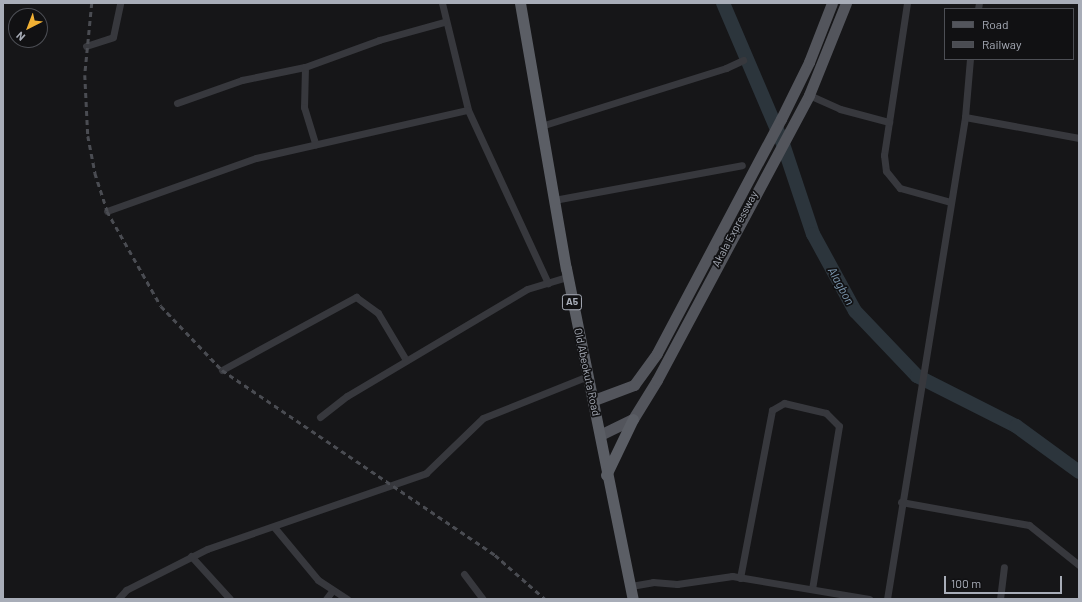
<!DOCTYPE html>
<html>
<head>
<meta charset="utf-8">
<style>
	body { margin:0 }
	#map { position:relative; width:1082px; height:602px; overflow:hidden; background:#161618; font-family:Barlow,sans-serif }
	div>[style] { position:absolute }
	.river>* { height:14px; margin:-7px; padding:0 7px; transform-origin:7px; border-radius:7px; background:#2c353c }
	.minor>* { height:7px; margin:-3.5px; padding:0 3.5px; transform-origin:3.5px; border-radius:3.5px; background:#37383d }
	.primary>* { height:11px; margin:-5.5px; padding:0 5.5px; transform-origin:5.5px; border-radius:5.5px; background:#53555c }
	.trunk>* { height:11px; margin:-5.5px; padding:0 5.5px; transform-origin:5.5px; border-radius:5.5px; background:#5b5e65 }
	.rail>* { height:2.5px; margin-top:-1.25px; transform-origin:0; background:repeating-linear-gradient(90deg,#4a4c52 0 5px,transparent 0 9px) }
	span { translate:-50% -50%; white-space:nowrap; text-align:center; line-height:1.15; -webkit-text-stroke:3.5px #111113; paint-order:stroke }
	.shield-label span { padding:1px 3px; background:#111113; border:1px solid; border-radius:3px; -webkit-text-stroke-width:0 }
	.shield-label { font-size:10px; color:#a8adb8; font-weight:700 }
	.street-label { font-size:11px; color:#a8adb8 }
	.water-label { font-size:12px; color:#7f9bb3; font-style:italic }
	.frame { position:absolute; inset:0; border:4px solid #a8adb8; pointer-events:none }
	.legend { position:absolute; left:944px; top:8px; width:130px; height:52px; box-sizing:border-box; background:#111113; border:1px solid #4d4f55; margin:0; padding:5px 7px; list-style:none; font-size:12px; color:#a8adb8 }
	.legend li { display:flex; align-items:center; gap:8px; height:20px }
	.legend b { width:20px; border:1px solid #4d4f55 }
	.north { position:absolute; left:8px; top:8px; width:40px; height:40px; box-sizing:border-box; background:#111113; border:1px solid #4d4f55; border-radius:50%; rotate:222deg; font-size:11px; font-weight:700; line-height:16px; text-align:center; color:#a8adb8 }
	.north::after { content:''; display:block; margin:auto; width:14px; height:18px; background:#f2b134; clip-path:polygon(50% 0,100% 100%,50% 72%,0 100%) }
	.scale { position:absolute; left:944px; top:576px; width:118px; height:18px; box-sizing:border-box; border:2px solid #a8adb8; border-top:0; padding-left:5px; font-size:12px; line-height:14px; white-space:nowrap; color:#a8adb8; -webkit-text-stroke:3px #111113; paint-order:stroke }
</style>
</head>
<body>
<div id="map">
	<div class="river">
		<div style="left:723px;top:3px;width:150px;rotate:66.9deg"></div>
		<div style="left:782px;top:141px;width:98px;rotate:71.6deg"></div>
		<div style="left:813px;top:234px;width:88px;rotate:61.4deg"></div>
		<div style="left:855px;top:311px;width:90px;rotate:46.4deg"></div>
		<div style="left:917px;top:376px;width:111px;rotate:26.8deg"></div>
		<div style="left:1016px;top:426px;width:78px;rotate:36.1deg"></div>
	</div>
	<div class="minor">
		<div style="left:442px;top:3px;width:110px;rotate:76.3deg"></div>
		<div style="left:468px;top:110px;width:191px;rotate:65.2deg"></div>
		<div style="left:907px;top:3px;width:154px;rotate:98.6deg"></div>
		<div style="left:884px;top:155px;width:16px;rotate:83deg"></div>
		<div style="left:886px;top:171px;width:22px;rotate:51deg"></div>
		<div style="left:900px;top:188px;width:52px;rotate:15.6deg"></div>
		<div style="left:978px;top:9px;width:6px;rotate:-81deg"></div>
		<div style="left:86px;top:46px;width:28px;rotate:-18deg"></div>
		<div style="left:113px;top:37px;width:35px;rotate:-78deg"></div>
		<div style="left:305px;top:67px;width:40px;rotate:91.4deg"></div>
		<div style="left:304px;top:107px;width:39px;rotate:73deg"></div>
		<div style="left:809px;top:95px;width:34px;rotate:24deg"></div>
		<div style="left:840px;top:109px;width:51px;rotate:14.9deg"></div>
		<div style="left:177px;top:103px;width:69px;rotate:-19.5deg"></div>
		<div style="left:242px;top:80px;width:64px;rotate:-11.7deg"></div>
		<div style="left:305px;top:67px;width:79px;rotate:-20deg"></div>
		<div style="left:379px;top:40px;width:67px;rotate:-15.5deg"></div>
		<div style="left:965px;top:117px;width:116px;rotate:10.4deg"></div>
		<div style="left:541px;top:126px;width:194px;rotate:-17.4deg"></div>
		<div style="left:726px;top:68px;width:19px;rotate:-25deg"></div>
		<div style="left:554px;top:200px;width:191px;rotate:-10.5deg"></div>
		<div style="left:107px;top:211px;width:158px;rotate:-19.6deg"></div>
		<div style="left:256px;top:158px;width:217px;rotate:-12.8deg"></div>
		<div style="left:222px;top:370px;width:153px;rotate:-28.6deg"></div>
		<div style="left:356px;top:297px;width:27px;rotate:36deg"></div>
		<div style="left:378px;top:313px;width:55px;rotate:59.2deg"></div>
		<div style="left:320px;top:417px;width:34px;rotate:-38deg"></div>
		<div style="left:347px;top:396px;width:209px;rotate:-30.7deg"></div>
		<div style="left:527px;top:289px;width:42px;rotate:-16.7deg"></div>
		<div style="left:901px;top:502px;width:130px;rotate:10.2deg"></div>
		<div style="left:1029px;top:525px;width:64px;rotate:38.7deg"></div>
		<div style="left:274px;top:527px;width:69px;rotate:50.3deg"></div>
		<div style="left:318px;top:580px;width:35px;rotate:33deg"></div>
		<div style="left:191px;top:556px;width:58px;rotate:47.8deg"></div>
		<div style="left:464px;top:574px;width:31px;rotate:53deg"></div>
		<div style="left:740px;top:578px;width:171px;rotate:-79.2deg"></div>
		<div style="left:772px;top:410px;width:14px;rotate:-30deg"></div>
		<div style="left:784px;top:403px;width:43px;rotate:13.4deg"></div>
		<div style="left:826px;top:413px;width:18px;rotate:45deg"></div>
		<div style="left:839px;top:426px;width:165px;rotate:99.4deg"></div>
		<div style="left:631px;top:586px;width:22px;rotate:-10deg"></div>
		<div style="left:653px;top:582px;width:24px;rotate:5deg"></div>
		<div style="left:677px;top:584px;width:56px;rotate:-8.3deg"></div>
		<div style="left:732px;top:576px;width:139px;rotate:9.5deg"></div>
		<div style="left:118px;top:599px;width:12px;rotate:-48deg"></div>
		<div style="left:126px;top:590px;width:91px;rotate:-26.8deg"></div>
		<div style="left:207px;top:549px;width:232px;rotate:-19.1deg"></div>
		<div style="left:426px;top:473px;width:79px;rotate:-44deg"></div>
		<div style="left:483px;top:418px;width:113px;rotate:-21.8deg"></div>
		<div style="left:326px;top:599px;width:10px;rotate:-53deg"></div>
		<div style="left:887px;top:599px;width:488px;rotate:-80.8deg"></div>
		<div style="left:965px;top:117px;width:58px;rotate:-85.1deg"></div>
		<div style="left:1000px;top:599px;width:32px;rotate:-83deg"></div>
	</div>
	<div class="primary">
		<div style="left:594px;top:400px;width:43px;rotate:-20.6deg"></div>
		<div style="left:634px;top:385px;width:39px;rotate:-54deg"></div>
		<div style="left:657px;top:353px;width:265px;rotate:-62.1deg"></div>
		<div style="left:781px;top:119px;width:64px;rotate:-63.8deg"></div>
		<div style="left:809px;top:62px;width:63px;rotate:-68.7deg"></div>
		<div style="left:600px;top:435px;width:37px;rotate:-26deg"></div>
		<div style="left:633px;top:419px;width:46px;rotate:-58.4deg"></div>
		<div style="left:657px;top:380px;width:323px;rotate:-61.9deg"></div>
		<div style="left:809px;top:95px;width:99px;rotate:-68.1deg"></div>
	</div>
	<div class="trunk">
		<div style="left:520px;top:3px;width:269px;rotate:80.2deg"></div>
		<div style="left:566px;top:268px;width:338px;rotate:78.6deg"></div>
		<div style="left:606px;top:475px;width:62px;rotate:-64.3deg"></div>
	</div>
	<div class="rail">
		<div style="left:92px;top:3px;width:72px;rotate:95.6deg"></div>
		<div style="left:85px;top:75px;width:61px;rotate:87.2deg"></div>
		<div style="left:88px;top:136px;width:38px;rotate:79deg"></div>
		<div style="left:95px;top:173px;width:40px;rotate:72deg"></div>
		<div style="left:107px;top:211px;width:109px;rotate:60.4deg"></div>
		<div style="left:161px;top:306px;width:88px;rotate:46.4deg"></div>
		<div style="left:222px;top:370px;width:330px;rotate:34.1deg"></div>
		<div style="left:495px;top:555px;width:67px;rotate:41.3deg"></div>
	</div>
	<div class="shield-label">
		<span style="left:572px;top:302px">A5</span>
	</div>
	<div class="street-label">
		<span style="left:735px;top:229px;rotate:-62deg">Akala Expressway</span>
		<span style="left:587px;top:372px;rotate:78deg">Old Abeokuta Road</span>
	</div>
	<div class="water-label">
		<span style="left:841px;top:286px;rotate:61deg">Alagbon</span>
	</div>
	<div class="frame"></div>
	<ul class="legend">
	<li><b style="height:5px;background:#53555c"></b>Road</li>
	<li><b style="height:5px;background:#4a4c52"></b>Railway</li>
	</ul>
	<div class="north">N</div>
	<div class="scale">100 m</div>
</div>
</body>
</html>
